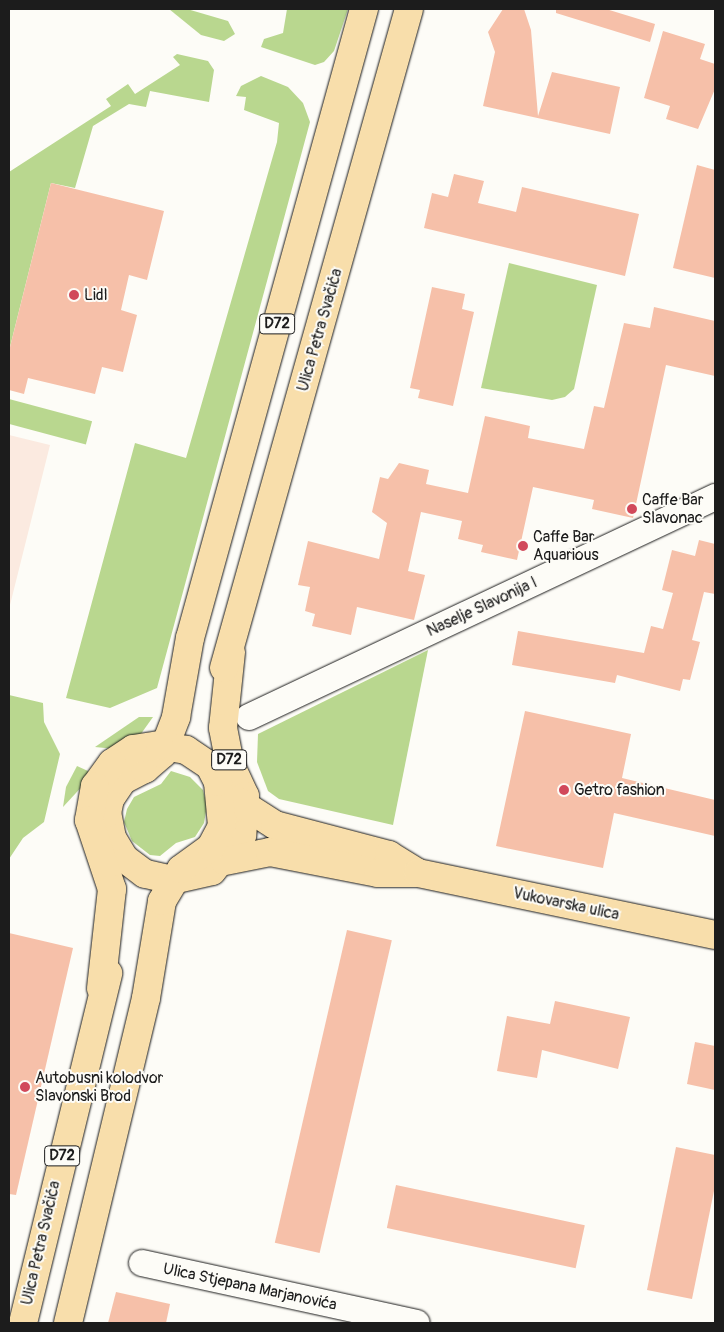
<!DOCTYPE html>
<html>
<head>
<meta charset="utf-8">
<style>
	body { margin:0 }
	#map { position:relative; width:724px; height:1332px; overflow:hidden; background:#fdfcf7; font-family:Pangolin,sans-serif }
	div>[style] { position:absolute }
	.built>* { inset:0; background:#fbeae0 }
	.green>* { inset:0; background:#b9d78f; transform-origin:0 0 }
	.building>* { inset:0; background:#f6c0a9; transform-origin:0 0 }
	.roads { filter:drop-shadow(0 0 1px #1c1c1c) drop-shadow(0 0 1px #1c1c1c) }
	.minor>* { height:26px; margin:-13px; padding:0 13px; transform-origin:13px; border-radius:13px; background:#fdfcf7 }
	.major>* { height:28px; margin:-14px; padding:0 14px; transform-origin:14px; border-radius:14px; background:#f8deab }
	.dots>* { width:14px; height:14px; translate:-50% -50%; box-sizing:border-box; border:2px solid #fdfcf7; border-radius:50% }
	span { translate:-50% -50%; white-space:nowrap; text-align:center; line-height:1.15; -webkit-text-stroke:4px #fdfcf7; paint-order:stroke }
	.shield-label span { padding:1px 4px; background:#fdfcf7; border:1px solid; border-radius:4px; -webkit-text-stroke-width:0 }
	.shield-label { font-size:15px; color:#1c1c1c; font-weight:700 }
	.poi-label { font-size:16px; color:#1c1c1c }
	.left { translate:0 -50%; text-align:left }
	.street-label { font-size:16px; color:#1c1c1c }
	.frame { position:absolute; inset:0; border:10px solid #1c1c1c; pointer-events:none }
</style>
</head>
<body>
<div id="map">
	<div class="built">
		<div style="clip-path:polygon(9px 435px,50px 445px,9px 609px)"></div>
	</div>
	<div class="green">
		<div style="clip-path:polygon(169px 9px,187px 9px,228px 21px,235px 34px,224px 41px,201px 35px)"></div>
		<div style="clip-path:polygon(287px 9px,348px 9px,334px 51px,324px 62px,315px 65px,261px 47px,264px 39px,283px 33px)"></div>
		<div style="clip-path:polygon(177px 54px,208px 61px,214px 70px,209px 102px,150px 91px,146px 107px,129px 104px,93px 126px,75px 188px,51px 183px,9px 351px,9px 172px,111px 106px,106px 99px,128px 84px,135px 94px,180px 65px,173px 57px)"></div>
		<div style="clip-path:polygon(261px 76px,288px 87px,303px 103px,310px 122px,157px 688px,110px 708px,66px 698px,135px 443px,186px 458px,277px 142px,279px 123px,244px 110px,246px 97px,236px 96px,241px 86px)"></div>
		<div style="clip-path:polygon(509px 263px,597px 285px,574px 389px,565px 397px,552px 400px,481px 388px)"></div>
		<div style="left:9px;top:399px;width:86px;height:24px;rotate:15deg"></div>
		<div style="clip-path:polygon(428px 650px,393px 825px,279px 799px,268px 791px,257px 762px,258px 734px)"></div>
		<div style="clip-path:polygon(9px 695px,43px 703px,44px 722px,60px 754px,44px 822px,23px 838px,9px 859px)"></div>
		<div style="clip-path:polygon(139px 717px,153px 717px,138px 738px,115px 749px,95px 747px)"></div>
		<div style="clip-path:polygon(77px 766px,88px 771px,88px 780px,63px 807px,66px 787px)"></div>
		<div style="clip-path:polygon(171px 771px,190px 777px,203px 790px,207px 806px,204px 823px,195px 837px,176px 843px,160px 856px,150px 855px,132px 841px,124px 822px,127px 809px,134px 797px,161px 784px)"></div>
	</div>
	<div class="building">
		<div style="clip-path:polygon(503px 9px,524px 9px,531px 30px,538px 116px,552px 72px,620px 87px,610px 134px,483px 106px,495px 52px,488px 32px)"></div>
		<div style="clip-path:polygon(556px 9px,606px 9px,655px 24px,650px 42px,556px 13px)"></div>
		<div style="clip-path:polygon(663px 31px,705px 44px,700px 59px,715px 64px,715px 89px,698px 129px,666px 119px,670px 106px,644px 98px)"></div>
		<div style="clip-path:polygon(697px 165px,715px 170px,715px 278px,673px 268px)"></div>
		<div style="clip-path:polygon(454px 174px,484px 181px,478px 203px,516px 212px,522px 187px,639px 214px,625px 276px,424px 228px,432px 193px,448px 197px)"></div>
		<div style="clip-path:polygon(51px 183px,164px 211px,147px 280px,129px 275px,121px 310px,137px 315px,123px 372px,102px 367px,95px 394px,28px 378px,24px 394px,9px 390px,9px 351px)"></div>
		<div style="clip-path:polygon(432px 287px,465px 294px,462px 309px,474px 312px,453px 406px,418px 398px,420px 390px,410px 388px)"></div>
		<div style="clip-path:polygon(654px 307px,715px 321px,715px 376px,666px 365px,633px 518px,592px 509px,594px 500px,533px 487px,517px 560px,481px 552px,483px 545px,458px 539px,462px 521px,421px 512px,408px 571px,425px 575px,414px 620px,357px 607px,351px 635px,312px 626px,315px 614px,305px 611px,310px 587px,298px 585px,308px 541px,379px 559px,387px 523px,372px 512px,380px 477px,388px 479px,399px 463px,429px 470px,426px 484px,468px 493px,485px 416px,530px 426px,528px 438px,584px 449px,594px 406px,604px 408px,624px 323px,650px 328px)"></div>
		<div style="clip-path:polygon(699px 540px,715px 544px,715px 594px,704px 592px,692px 640px,700px 642px,690px 680px,683px 679px,680px 691px,617px 675px,615px 683px,512px 665px,518px 631px,644px 653px,651px 626px,663px 629px,673px 593px,662px 590px,672px 550px,695px 556px)"></div>
		<div style="clip-path:polygon(525px 711px,631px 734px,622px 778px,715px 800px,715px 836px,614px 813px,603px 868px,496px 846px)"></div>
		<div style="left:347px;top:930px;width:46px;height:321px;rotate:13deg"></div>
		<div style="clip-path:polygon(9px 933px,73px 948px,16px 1195px,9px 1194px)"></div>
		<div style="clip-path:polygon(555px 1001px,630px 1017px,618px 1069px,542px 1050px,537px 1078px,497px 1071px,507px 1016px,550px 1024px)"></div>
		<div style="clip-path:polygon(695px 1042px,715px 1046px,715px 1090px,687px 1084px)"></div>
		<div style="clip-path:polygon(676px 1147px,715px 1155px,715px 1186px,692px 1299px,647px 1290px)"></div>
		<div style="left:396px;top:1185px;width:193px;height:44px;rotate:12deg"></div>
		<div style="clip-path:polygon(116px 1292px,170px 1304px,166px 1323px,108px 1323px)"></div>
	</div>
	<div class="roads">
		<div class="minor">
			<div style="left:249px;top:717px;width:515px;rotate:-25.27deg"></div>
			<div style="left:142px;top:1263px;width:281px;rotate:12.3deg"></div>
		</div>
		<div class="major">
			<div style="left:231px;top:652px;width:76px;rotate:96deg"></div>
			<div style="left:223px;top:728px;width:37px;rotate:79deg"></div>
			<div style="left:230px;top:764px;width:35px;rotate:65deg"></div>
			<div style="left:245px;top:796px;width:39px;rotate:94deg"></div>
			<div style="left:242px;top:835px;width:47px;rotate:129.8deg"></div>
			<div style="left:212px;top:871px;width:41px;rotate:167.3deg"></div>
			<div style="left:172px;top:880px;width:28px;rotate:-167deg"></div>
			<div style="left:145px;top:874px;width:26px;rotate:-143deg"></div>
			<div style="left:124px;top:858px;width:23px;rotate:-121deg"></div>
			<div style="left:112px;top:838px;width:25px;rotate:-101deg"></div>
			<div style="left:107px;top:813px;width:14px;rotate:-78deg"></div>
			<div style="left:110px;top:799px;width:23px;rotate:-56deg"></div>
			<div style="left:123px;top:780px;width:25px;rotate:-27deg"></div>
			<div style="left:145px;top:769px;width:23px;rotate:-41deg"></div>
			<div style="left:162px;top:754px;width:40px;rotate:-69deg"></div>
			<div style="left:176px;top:717px;width:80px;rotate:-80deg"></div>
			<div style="left:190px;top:638px;width:653px;rotate:-74.54deg"></div>
			<div style="left:224px;top:668px;width:684px;rotate:-74.32deg"></div>
			<div style="left:236px;top:800px;width:46px;rotate:32.7deg"></div>
			<div style="left:275px;top:825px;width:118px;rotate:14.7deg"></div>
			<div style="left:389px;top:855px;width:32px;rotate:32deg"></div>
			<div style="left:225px;top:861px;width:46px;rotate:-11.3deg"></div>
			<div style="left:270px;top:852px;width:110px;rotate:11deg"></div>
			<div style="left:378px;top:873px;width:40px"></div>
			<div style="left:418px;top:873px;width:303px;rotate:11.8deg"></div>
			<div style="left:23px;top:1323px;width:360px;rotate:-76.3deg"></div>
			<div style="left:68px;top:1323px;width:334px;rotate:-76.5deg"></div>
			<div style="left:146px;top:998px;width:98px;rotate:-80.6deg"></div>
			<div style="left:162px;top:901px;width:37px;rotate:-59deg"></div>
			<div style="left:181px;top:869px;width:37px;rotate:-36deg"></div>
			<div style="left:211px;top:847px;width:24px;rotate:-62deg"></div>
			<div style="left:222px;top:826px;width:44px;rotate:-95.2deg"></div>
			<div style="left:218px;top:782px;width:18px;rotate:-117deg"></div>
			<div style="left:210px;top:766px;width:29px;rotate:-146deg"></div>
			<div style="left:186px;top:750px;width:27px;rotate:-170deg"></div>
			<div style="left:159px;top:745px;width:26px;rotate:171deg"></div>
			<div style="left:133px;top:749px;width:25px;rotate:146deg"></div>
			<div style="left:112px;top:763px;width:29px;rotate:126deg"></div>
			<div style="left:95px;top:786px;width:35px;rotate:100deg"></div>
			<div style="left:89px;top:820px;width:73px;rotate:71.6deg"></div>
			<div style="left:112px;top:889px;width:100px;rotate:96.3deg"></div>
		</div>
	</div>
	<div class="dots">
		<div style="left:74px;top:295px;background:#d1495b"></div>
		<div style="left:632px;top:509px;background:#d1495b"></div>
		<div style="left:523px;top:546px;background:#d1495b"></div>
		<div style="left:564px;top:790px;background:#d1495b"></div>
		<div style="left:25px;top:1087px;background:#d1495b"></div>
	</div>
	<div class="shield-label">
		<span style="left:277px;top:324px">D72</span>
		<span style="left:229px;top:760px">D72</span>
		<span style="left:62px;top:1156px">D72</span>
	</div>
	<div class="poi-label">
		<span class="left" style="left:84px;top:295px">Lidl</span>
		<span class="left" style="left:642px;top:509px">Caffe Bar<br>Slavonac</span>
		<span class="left" style="left:533px;top:546px">Caffe Bar<br>Aquarious</span>
		<span class="left" style="left:574px;top:790px">Getro fashion</span>
		<span class="left" style="left:35px;top:1087px">Autobusni kolodvor<br>Slavonski Brod</span>
	</div>
	<div class="street-label">
		<span style="left:320px;top:330px;rotate:-74deg">Ulica Petra Svačića</span>
		<span style="left:482px;top:607px;rotate:-25deg">Naselje Slavonija I</span>
		<span style="left:566px;top:904px;rotate:12deg">Vukovarska ulica</span>
		<span style="left:41px;top:1243px;rotate:-77deg">Ulica Petra Svačića</span>
		<span style="left:250px;top:1287px;rotate:12deg">Ulica Stjepana Marjanovića</span>
	</div>
	<div class="frame"></div>
</div>
</body>
</html>
